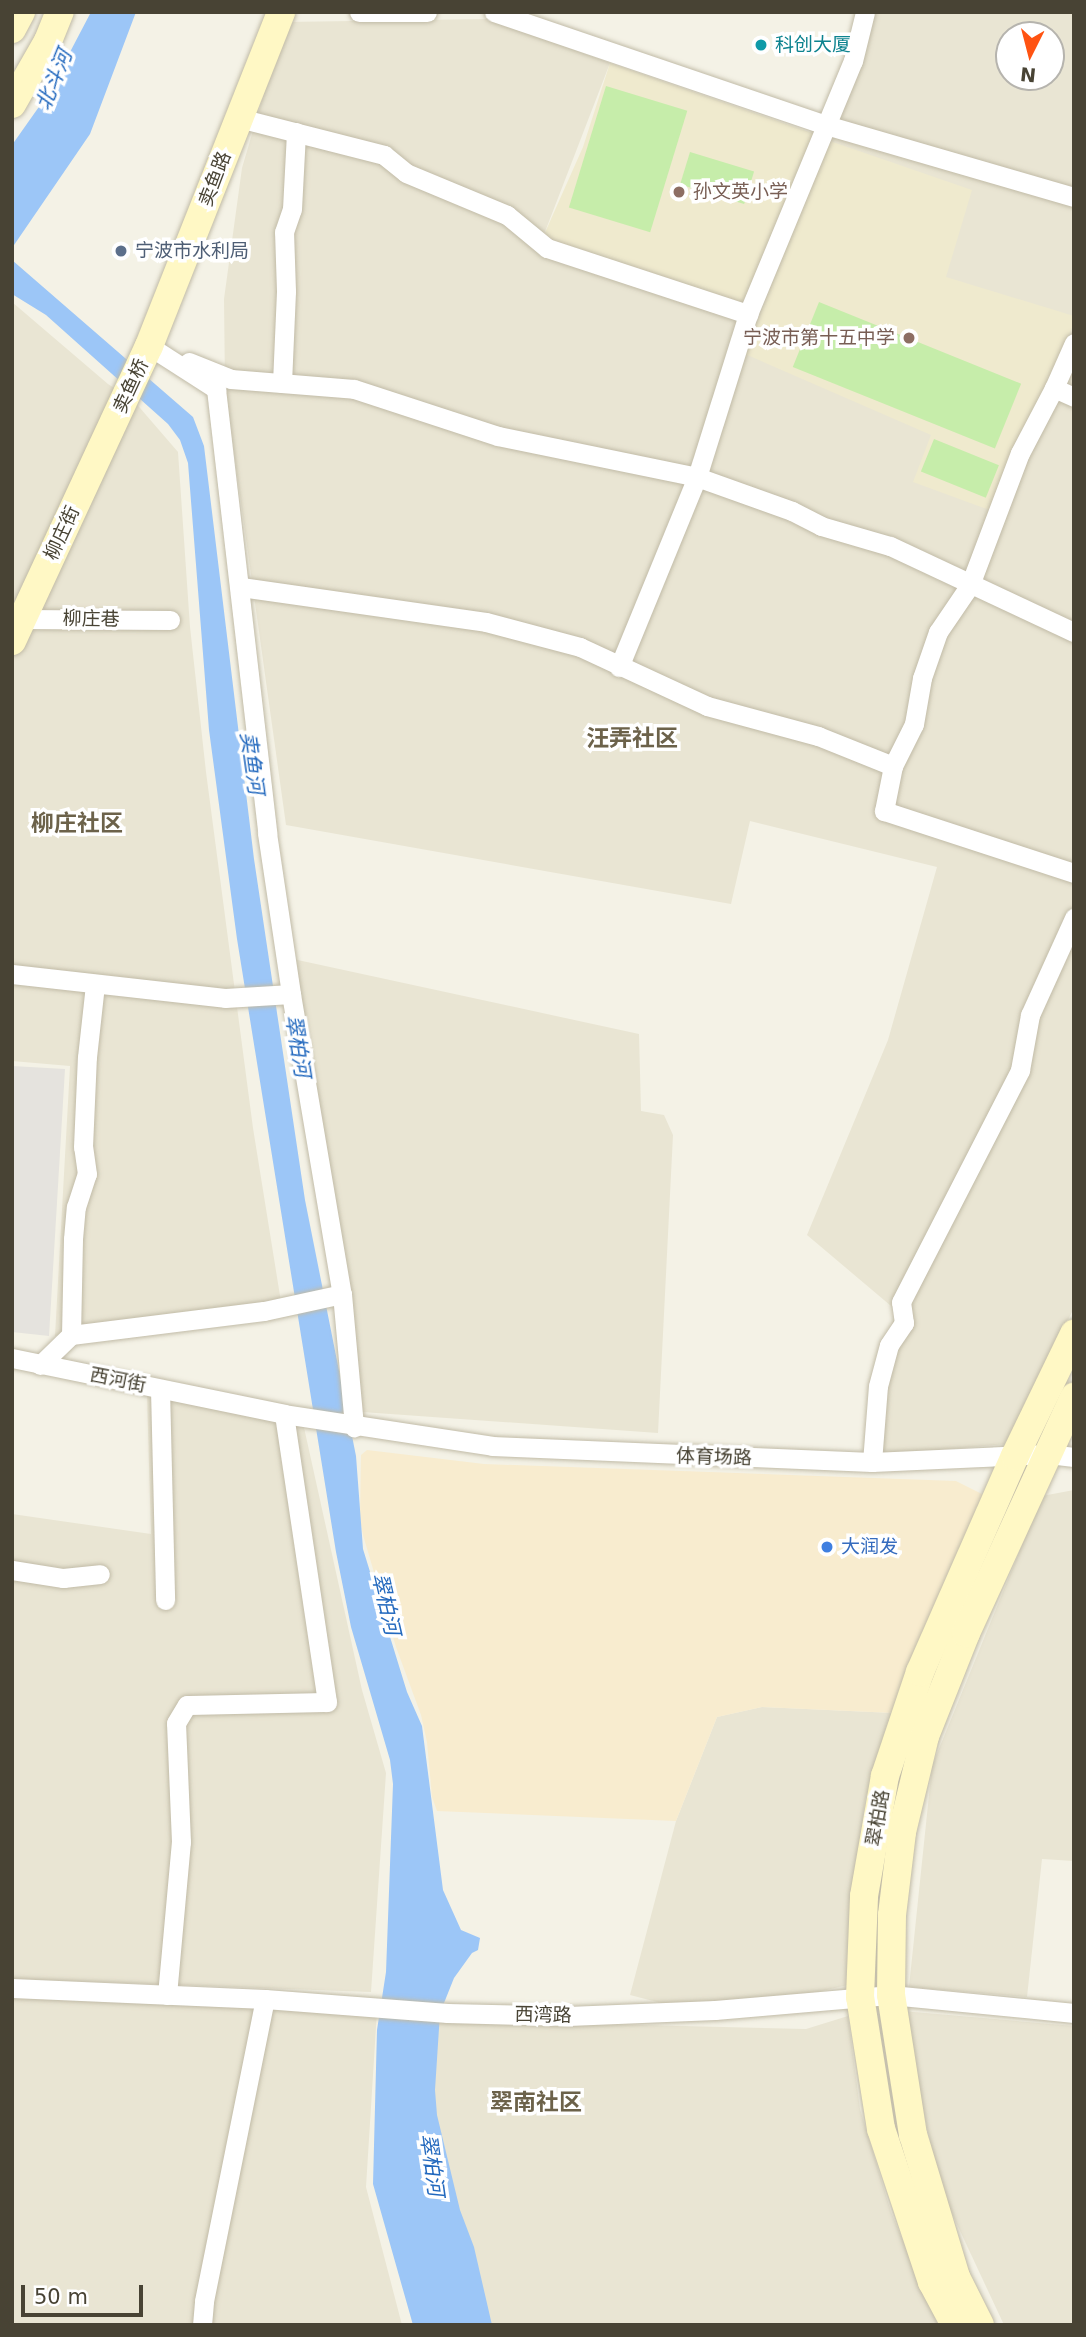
<!DOCTYPE html>
<html>
<head>
<meta charset="utf-8">
<style>
	body { margin:0 }
	#map { position:relative; width:1086px; height:2337px; overflow:hidden; background:#f4f2e6; font-family:"DejaVu Sans","Noto Sans SC",sans-serif }
	div>[style] { position:absolute }
	.residential>* { inset:0; background:#e9e5d3 }
	.commercial>* { inset:0; background:#f8eccf }
	.education>* { inset:0; background:#efeace }
	.green>* { inset:0; background:#c6edaa; transform-origin:0 0 }
	.parking>* { inset:0; background:#e5e3de }
	.water>* { inset:0; background:#9cc6f7 }
	.roads { filter:drop-shadow(0 0 2px #c1bba7) drop-shadow(0 0 2px #c1bba7) }
	.street>* { height:19px; margin:-9.5px; padding:0 9.5px; transform-origin:9.5px; border-radius:9.5px; background:#fff }
	.secondary>* { height:28px; margin:-14px; padding:0 14px; transform-origin:14px; border-radius:14px; background:#fff8c5 }
	.dots>* { width:19px; height:19px; translate:-50% -50%; box-sizing:border-box; border:4px solid #fff; border-radius:50% }
	span { translate:-50% -50%; white-space:nowrap; text-align:center; line-height:1.15; -webkit-text-stroke:7px #fff; paint-order:stroke }
	.culture-label { font-size:19px; color:#0d838f }
	.left { translate:0 -50%; text-align:left }
	.street-label { font-size:19px; color:#484334 }
	.education-label { font-size:19px; color:#785e54 }
	.right { translate:-100% -50%; text-align:right }
	.service-label { font-size:19px; color:#4e5e75 }
	.shop-label { font-size:19px; color:#366cbe }
	.water-label { font-size:21px; color:#2369be; font-style:italic }
	.quarter-label { font-size:23px; color:#6c624a; font-weight:700 }
	.frame { position:absolute; inset:0; border:14px solid #484334; pointer-events:none }
	.north { position:absolute; left:995px; top:21px; width:70px; height:70px; box-sizing:border-box; background:#fff; border:2px solid #b6b4ae; border-radius:50%; rotate:186deg; font-size:19px; font-weight:700; line-height:28px; text-align:center; color:#484334 }
	.north::after { content:''; display:block; margin:auto; width:24px; height:32px; background:#ff5312; clip-path:polygon(50% 0,100% 100%,50% 72%,0 100%) }
	.scale { position:absolute; left:21px; top:2285px; width:122px; height:32px; box-sizing:border-box; border:4px solid #484334; border-top:0; padding-left:9px; font-size:21px; line-height:24px; white-space:nowrap; color:#484334; -webkit-text-stroke:5px #fff; paint-order:stroke }
</style>
</head>
<body>
<div id="map">
	<div class="residential">
		<div style="clip-path:polygon(evenodd,870px 12px,1074px 12px,1074px 1308px,1006px 1444px,882px 1455px,873px 1374px,897px 1311px,807px 1235px,888px 1040px,937px 867px,750px 821px,731px 904px,286px 825px,225px 388px,224px 299px,242px 168px,285px 22px,488px 19px,610px 63px,543px 237px,746px 309px,870px 12px,1009px 35px,1051px 35px,1051px 77px,1009px 77px,1009px 35px)"></div>
		<div style="clip-path:polygon(12px 302px,108px 384px,134px 401px,178px 452px,190px 627px,206px 772px,253px 1128px,281px 1302px,55px 1336px,70px 1066px,12px 1061px)"></div>
		<div style="clip-path:polygon(293px 959px,639px 1034px,641px 1111px,664px 1115px,673px 1135px,658px 1433px,362px 1412px)"></div>
		<div style="clip-path:polygon(147px 1395px,303px 1423px,362px 1690px,386px 1773px,371px 1992px,12px 1979px,12px 1514px,151px 1534px)"></div>
		<div style="clip-path:polygon(1074px 1490px,1074px 1861px,1042px 1859px,1027px 1997px,909px 1987px,932px 1766px,1042px 1496px)"></div>
		<div style="clip-path:polygon(762px 1707px,894px 1713px,865px 1800px,852px 1901px,848px 1985px,782px 2000px,661px 2003px,630px 1995px,676px 1821px,717px 1717px)"></div>
		<div style="clip-path:polygon(12px 1994px,377px 2011px,366px 2187px,402px 2325px,12px 2325px)"></div>
		<div style="clip-path:polygon(902px 2011px,1074px 2026px,1074px 2325px,1004px 2325px,940px 2188px)"></div>
		<div style="clip-path:polygon(848px 2016px,860px 2109px,891px 2212px,938px 2325px,481px 2325px,433px 2149px,436px 2020px,806px 2029px)"></div>
	</div>
	<div class="commercial">
		<div style="clip-path:polygon(367px 1450px,484px 1464px,956px 1481px,982px 1494px,983px 1511px,894px 1713px,762px 1707px,717px 1717px,676px 1821px,437px 1811px,432px 1797px,427px 1742px,421px 1715px,396px 1647px,363px 1535px,360px 1519px,361px 1455px)"></div>
	</div>
	<div class="education">
		<div style="clip-path:polygon(610px 63px,818px 135px,747px 309px,543px 237px,583px 147px)"></div>
		<div style="clip-path:polygon(827px 140px,972px 190px,946px 277px,1074px 316px,1074px 323px,992px 511px,913px 482px,931px 435px,745px 354px)"></div>
	</div>
	<div class="green">
		<div style="left:606px;top:86px;width:85px;height:127px;rotate:17deg"></div>
		<div style="left:690px;top:152px;width:67px;height:34px;rotate:17deg"></div>
		<div style="left:819px;top:302px;width:218px;height:70px;rotate:22deg"></div>
		<div style="left:934px;top:439px;width:70px;height:35px;rotate:22deg"></div>
	</div>
	<div class="parking">
		<div style="clip-path:polygon(12px 1066px,65px 1069px,49px 1336px,12px 1332px)"></div>
	</div>
	<div class="water">
		<div style="clip-path:polygon(91px 12px,136px 12px,90px 134px,12px 248px,12px 145px,48px 94px)"></div>
		<div style="clip-path:polygon(12px 260px,193px 417px,204px 446px,254px 859px,305px 1200px,356px 1456px,363px 1549px,407px 1692px,422px 1726px,443px 1890px,461px 1930px,480px 1938px,478px 1950px,472px 1953px,454px 1978px,440px 2013px,435px 2090px,437px 2115px,460px 2210px,474px 2247px,492px 2325px,413px 2325px,373px 2184px,377px 2030px,386px 1972px,393px 1784px,390px 1760px,351px 1627px,336px 1552px,237px 939px,209px 730px,188px 463px,180px 440px,168px 424px,46px 315px,12px 294px)"></div>
	</div>
	<div class="roads">
		<div class="street">
			<div style="left:359px;top:12px;width:68px"></div>
			<div style="left:494px;top:12px;width:351px;rotate:18.8deg"></div>
			<div style="left:826px;top:125px;width:258px;rotate:16.2deg"></div>
			<div style="left:239px;top:118px;width:150px;rotate:14.3deg"></div>
			<div style="left:384px;top:155px;width:28px;rotate:39deg"></div>
			<div style="left:406px;top:173px;width:109px;rotate:22.6deg"></div>
			<div style="left:507px;top:215px;width:52px;rotate:39.5deg"></div>
			<div style="left:547px;top:248px;width:212px;rotate:18.2deg"></div>
			<div style="left:149px;top:346px;width:80px;rotate:32.7deg"></div>
			<div style="left:216px;top:389px;width:447px;rotate:83.4deg"></div>
			<div style="left:267px;top:833px;width:163px;rotate:81.5deg"></div>
			<div style="left:291px;top:994px;width:304px;rotate:80.4deg"></div>
			<div style="left:342px;top:1294px;width:134px;rotate:84.8deg"></div>
			<div style="left:189px;top:362px;width:45px;rotate:22deg"></div>
			<div style="left:231px;top:379px;width:123px;rotate:4.6deg"></div>
			<div style="left:354px;top:389px;width:151px;rotate:18.1deg"></div>
			<div style="left:498px;top:436px;width:203px;rotate:11.6deg"></div>
			<div style="left:697px;top:477px;width:101px;rotate:19.7deg"></div>
			<div style="left:792px;top:511px;width:33px;rotate:27deg"></div>
			<div style="left:821px;top:526px;width:72px;rotate:16.2deg"></div>
			<div style="left:890px;top:546px;width:203px;rotate:25.1deg"></div>
			<div style="left:282px;top:383px;width:92px;rotate:-87.5deg"></div>
			<div style="left:286px;top:291px;width:59px;rotate:-91.9deg"></div>
			<div style="left:284px;top:232px;width:24px;rotate:-71deg"></div>
			<div style="left:292px;top:209px;width:77px;rotate:-87deg"></div>
			<div style="left:1054px;top:388px;width:22px;rotate:24deg"></div>
			<div style="left:241px;top:587px;width:247px;rotate:8.1deg"></div>
			<div style="left:486px;top:622px;width:97px;rotate:14.9deg"></div>
			<div style="left:580px;top:647px;width:140px;rotate:24.9deg"></div>
			<div style="left:707px;top:706px;width:115px;rotate:15.1deg"></div>
			<div style="left:818px;top:736px;width:81px;rotate:21.8deg"></div>
			<div style="left:893px;top:766px;width:46px;rotate:101.3deg"></div>
			<div style="left:884px;top:811px;width:200px;rotate:18.1deg"></div>
			<div style="left:15px;top:616px;width:8px;rotate:23deg"></div>
			<div style="left:22px;top:619px;width:148px;rotate:0.4deg"></div>
			<div style="left:619px;top:667px;width:205px;rotate:-67.7deg"></div>
			<div style="left:697px;top:477px;width:171px;rotate:-72.6deg"></div>
			<div style="left:748px;top:314px;width:274px;rotate:-67.5deg"></div>
			<div style="left:853px;top:61px;width:50px;rotate:-76.2deg"></div>
			<div style="left:893px;top:766px;width:47px;rotate:-63.4deg"></div>
			<div style="left:914px;top:724px;width:47px;rotate:-80.1deg"></div>
			<div style="left:922px;top:678px;width:49px;rotate:-70.8deg"></div>
			<div style="left:938px;top:632px;width:57px;rotate:-55.8deg"></div>
			<div style="left:970px;top:585px;width:141px;rotate:-69.3deg"></div>
			<div style="left:1020px;top:453px;width:73px;rotate:-62.4deg"></div>
			<div style="left:1054px;top:388px;width:49px;rotate:-66deg"></div>
			<div style="left:12px;top:974px;width:214px;rotate:6.4deg"></div>
			<div style="left:225px;top:998px;width:66px;rotate:-3.5deg"></div>
			<div style="left:71px;top:1335px;width:96px;rotate:-88.8deg"></div>
			<div style="left:73px;top:1239px;width:32px;rotate:-85deg"></div>
			<div style="left:76px;top:1207px;width:35px;rotate:-72deg"></div>
			<div style="left:87px;top:1174px;width:27px;rotate:-98deg"></div>
			<div style="left:83px;top:1147px;width:90px;rotate:-87.5deg"></div>
			<div style="left:87px;top:1057px;width:73px;rotate:-83.7deg"></div>
			<div style="left:12px;top:1358px;width:278px;rotate:11.6deg"></div>
			<div style="left:284px;top:1414px;width:210px;rotate:8.7deg"></div>
			<div style="left:492px;top:1446px;width:380px;rotate:2.4deg"></div>
			<div style="left:872px;top:1462px;width:177px;rotate:-2.6deg"></div>
			<div style="left:1049px;top:1454px;width:25px;rotate:7deg"></div>
			<div style="left:40px;top:1365px;width:43px;rotate:-44.1deg"></div>
			<div style="left:71px;top:1335px;width:194px;rotate:-7.1deg"></div>
			<div style="left:264px;top:1311px;width:80px;rotate:-12.3deg"></div>
			<div style="left:160px;top:1389px;width:211px;rotate:88.6deg"></div>
			<div style="left:872px;top:1462px;width:76px;rotate:-85.5deg"></div>
			<div style="left:878px;top:1386px;width:42px;rotate:-75deg"></div>
			<div style="left:889px;top:1345px;width:27px;rotate:-56deg"></div>
			<div style="left:904px;top:1323px;width:21px;rotate:-98deg"></div>
			<div style="left:901px;top:1302px;width:261px;rotate:-62.8deg"></div>
			<div style="left:1020px;top:1070px;width:56px;rotate:-79.7deg"></div>
			<div style="left:1030px;top:1015px;width:107px;rotate:-65.6deg"></div>
			<div style="left:12px;top:1570px;width:52px;rotate:8.9deg"></div>
			<div style="left:63px;top:1578px;width:37px;rotate:-6deg"></div>
			<div style="left:12px;top:1988px;width:253px;rotate:2.5deg"></div>
			<div style="left:265px;top:1999px;width:183px;rotate:4.4deg"></div>
			<div style="left:447px;top:2013px;width:121px;rotate:1.4deg"></div>
			<div style="left:568px;top:2016px;width:147px;rotate:-2.3deg"></div>
			<div style="left:715px;top:2010px;width:177px;rotate:-4.9deg"></div>
			<div style="left:891px;top:1995px;width:184px;rotate:5.6deg"></div>
			<div style="left:167px;top:1995px;width:154px;rotate:-84.8deg"></div>
			<div style="left:181px;top:1842px;width:119px;rotate:-92.4deg"></div>
			<div style="left:176px;top:1723px;width:21px;rotate:-59deg"></div>
			<div style="left:187px;top:1705px;width:140px;rotate:-1.2deg"></div>
			<div style="left:327px;top:1702px;width:291px;rotate:-98.5deg"></div>
			<div style="left:202px;top:2325px;width:24px;rotate:-85deg"></div>
			<div style="left:204px;top:2301px;width:308px;rotate:-78.6deg"></div>
		</div>
		<div class="secondary">
			<div style="left:12px;top:29px;width:19px;rotate:-62deg"></div>
			<div style="left:12px;top:104px;width:73px;rotate:-60.3deg"></div>
			<div style="left:48px;top:41px;width:31px;rotate:-68deg"></div>
			<div style="left:12px;top:641px;width:325px;rotate:-65.1deg"></div>
			<div style="left:149px;top:346px;width:359px;rotate:-68.4deg"></div>
			<div style="left:955px;top:2325px;width:49px;rotate:-118.1deg"></div>
			<div style="left:932px;top:2282px;width:161px;rotate:-108.4deg"></div>
			<div style="left:881px;top:2129px;width:134px;rotate:-99deg"></div>
			<div style="left:860px;top:1997px;width:101px;rotate:-87.7deg"></div>
			<div style="left:864px;top:1896px;width:122px;rotate:-80.1deg"></div>
			<div style="left:885px;top:1776px;width:110px;rotate:-71.4deg"></div>
			<div style="left:920px;top:1672px;width:236px;rotate:-66.3deg"></div>
			<div style="left:1015px;top:1456px;width:136px;rotate:-64.2deg"></div>
			<div style="left:980px;top:2325px;width:54px;rotate:-116.6deg"></div>
			<div style="left:956px;top:2277px;width:148px;rotate:-106.8deg"></div>
			<div style="left:913px;top:2135px;width:142px;rotate:-98.9deg"></div>
			<div style="left:891px;top:1995px;width:80px;rotate:-89.3deg"></div>
			<div style="left:892px;top:1915px;width:84px;rotate:-83.1deg"></div>
			<div style="left:902px;top:1832px;width:99px;rotate:-76.5deg"></div>
			<div style="left:925px;top:1736px;width:111px;rotate:-68.3deg"></div>
			<div style="left:966px;top:1633px;width:260px;rotate:-65.4deg"></div>
		</div>
	</div>
	<div class="dots">
		<div style="left:761px;top:45px;background:#0f9aa8"></div>
		<div style="left:679px;top:192px;background:#8d6e63"></div>
		<div style="left:121px;top:251px;background:#5c6f8a"></div>
		<div style="left:909px;top:338px;background:#8d6e63"></div>
		<div style="left:827px;top:1547px;background:#3f7fe0"></div>
	</div>
	<div class="culture-label">
		<span class="left" style="left:775px;top:45px">科创大厦</span>
	</div>
	<div class="street-label">
		<span style="left:215px;top:179px;rotate:-69deg">卖鱼路</span>
		<span style="left:131px;top:386px;rotate:-65deg">卖鱼桥</span>
		<span style="left:62px;top:533px;rotate:-65deg">柳庄街</span>
		<span style="left:91px;top:619px;rotate:1deg">柳庄巷</span>
		<span style="left:118px;top:1380px;rotate:11deg">西河街</span>
		<span style="left:714px;top:1457px;rotate:2deg">体育场路</span>
		<span style="left:878px;top:1818px;rotate:-80deg">翠柏路</span>
		<span style="left:543px;top:2015px;rotate:1deg">西湾路</span>
	</div>
	<div class="education-label">
		<span class="left" style="left:693px;top:192px">孙文英小学</span>
		<span class="right" style="left:895px;top:338px">宁波市第十五中学</span>
	</div>
	<div class="service-label">
		<span class="left" style="left:135px;top:251px">宁波市水利局</span>
	</div>
	<div class="shop-label">
		<span class="left" style="left:841px;top:1547px">大润发</span>
	</div>
	<div class="water-label">
		<span style="left:54px;top:80px;rotate:-68deg">北斗河</span>
		<span style="left:252px;top:763px;rotate:82deg">卖鱼河</span>
		<span style="left:298px;top:1046px;rotate:81deg">翠柏河</span>
		<span style="left:386px;top:1604px;rotate:77deg">翠柏河</span>
		<span style="left:432px;top:2165px;rotate:82deg">翠柏河</span>
	</div>
	<div class="quarter-label">
		<span style="left:632px;top:738px">汪弄社区</span>
		<span style="left:77px;top:823px">柳庄社区</span>
		<span style="left:536px;top:2102px">翠南社区</span>
	</div>
	<div class="frame"></div>
	<div class="north">N</div>
	<div class="scale">50 m</div>
</div>
</body>
</html>
